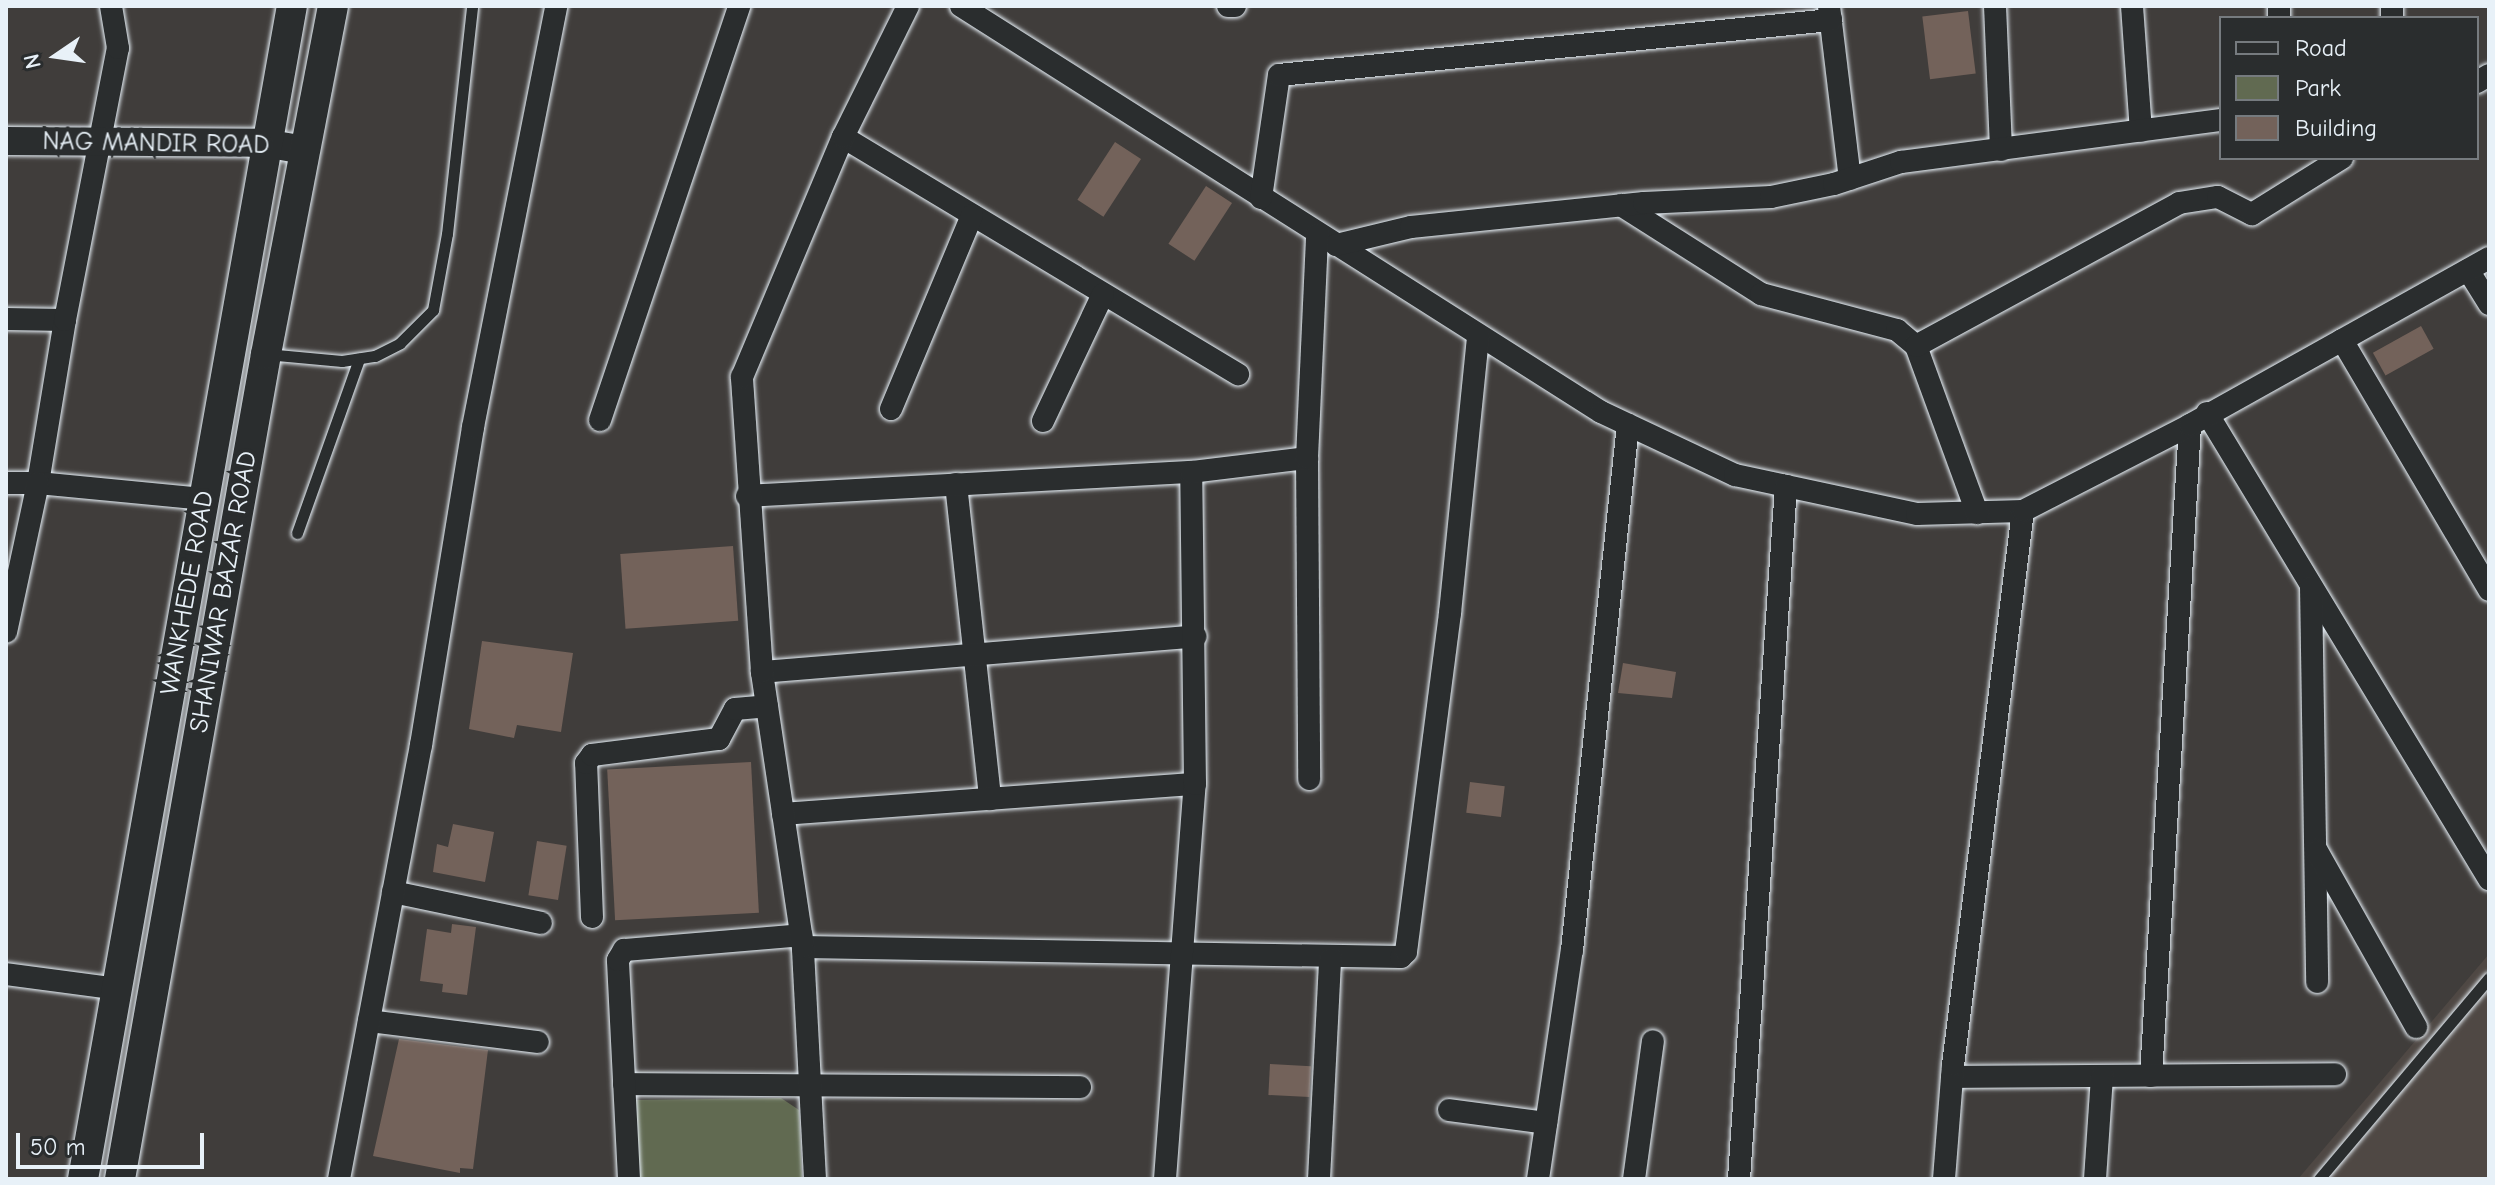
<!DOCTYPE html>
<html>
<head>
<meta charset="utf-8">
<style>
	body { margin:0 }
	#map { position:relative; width:2495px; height:1185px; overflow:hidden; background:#403d3b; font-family:"Comic Neue",sans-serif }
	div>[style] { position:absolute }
	.built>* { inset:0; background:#4f4844 }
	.green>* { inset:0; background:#616a51 }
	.building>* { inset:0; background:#73625a; transform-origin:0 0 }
	.roads { filter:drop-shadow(0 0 2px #e8f1f8) drop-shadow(0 0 2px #e8f1f8) }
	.service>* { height:11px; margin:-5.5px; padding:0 5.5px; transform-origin:5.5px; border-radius:5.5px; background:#2a2d2e }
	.minor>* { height:22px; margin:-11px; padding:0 11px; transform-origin:11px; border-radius:11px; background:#2a2d2e }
	.tertiary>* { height:28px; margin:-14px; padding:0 14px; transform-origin:14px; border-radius:14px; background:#2a2d2e }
	.secondary>* { height:30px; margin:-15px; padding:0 15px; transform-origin:15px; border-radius:15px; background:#2a2d2e }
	span { translate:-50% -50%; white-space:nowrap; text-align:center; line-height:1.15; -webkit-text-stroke:8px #2a2d2e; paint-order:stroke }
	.street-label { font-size:26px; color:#e8f1f8 }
	.frame { position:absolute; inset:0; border:8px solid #e8f1f8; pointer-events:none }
	.legend { position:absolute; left:2219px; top:16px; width:260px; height:144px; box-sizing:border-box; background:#2a2d2e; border:2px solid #767b7f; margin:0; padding:10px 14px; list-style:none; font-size:24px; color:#e8f1f8 }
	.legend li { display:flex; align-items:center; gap:16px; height:40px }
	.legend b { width:40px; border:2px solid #767b7f }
	.north { position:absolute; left:16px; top:16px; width:80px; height:80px; -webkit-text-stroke:6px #2a2d2e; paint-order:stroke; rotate:257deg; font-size:22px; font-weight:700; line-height:32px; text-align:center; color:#e8f1f8 }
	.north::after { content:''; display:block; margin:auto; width:28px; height:36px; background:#e8f1f8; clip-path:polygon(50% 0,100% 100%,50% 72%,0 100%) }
	.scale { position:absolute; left:16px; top:1133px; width:188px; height:36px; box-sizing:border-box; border:4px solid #e8f1f8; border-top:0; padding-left:10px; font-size:24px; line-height:28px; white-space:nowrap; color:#e8f1f8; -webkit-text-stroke:6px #2a2d2e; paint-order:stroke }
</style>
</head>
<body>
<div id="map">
	<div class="built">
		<div style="clip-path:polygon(2489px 954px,2489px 1179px,2298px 1179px)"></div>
	</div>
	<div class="green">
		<div style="clip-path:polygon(781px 1098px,799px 1110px,802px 1179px,640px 1179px,636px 1100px)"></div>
	</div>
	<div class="building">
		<div style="left:1968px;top:11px;width:63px;height:46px;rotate:83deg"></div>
		<div style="left:1115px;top:142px;width:31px;height:69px;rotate:33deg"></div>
		<div style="left:1206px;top:186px;width:31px;height:69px;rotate:33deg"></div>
		<div style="left:2421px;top:326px;width:26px;height:55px;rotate:61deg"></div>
		<div style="left:733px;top:546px;width:75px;height:113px;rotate:86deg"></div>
		<div style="clip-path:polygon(482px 641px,573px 653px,561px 732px,517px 725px,514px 738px,469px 729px)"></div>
		<div style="clip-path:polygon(1623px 663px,1676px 672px,1672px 698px,1618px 693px)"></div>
		<div style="left:751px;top:762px;width:151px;height:144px;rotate:87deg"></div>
		<div style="left:1470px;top:782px;width:35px;height:31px;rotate:7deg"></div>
		<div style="clip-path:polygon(453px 824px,494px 832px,485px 882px,433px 872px,437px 844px,448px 847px)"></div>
		<div style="left:537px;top:841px;width:30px;height:55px;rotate:9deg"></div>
		<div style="clip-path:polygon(452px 924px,476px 927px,467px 995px,442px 992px,443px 984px,420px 981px,427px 929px,451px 933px)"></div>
		<div style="clip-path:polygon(399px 1039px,488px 1050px,473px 1169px,460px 1168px,460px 1173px,373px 1156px)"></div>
		<div style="left:1270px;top:1064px;width:41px;height:31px;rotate:3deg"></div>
	</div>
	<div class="roads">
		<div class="service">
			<div style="left:266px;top:354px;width:76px;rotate:5.3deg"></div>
			<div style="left:342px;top:361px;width:33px;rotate:-9deg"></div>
			<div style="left:375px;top:356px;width:28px;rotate:-27deg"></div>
			<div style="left:400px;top:343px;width:47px;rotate:-45deg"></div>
			<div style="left:433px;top:310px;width:77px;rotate:-79.6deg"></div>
			<div style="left:447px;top:234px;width:229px;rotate:-83.7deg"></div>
			<div style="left:297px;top:533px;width:185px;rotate:-70.4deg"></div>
			<div style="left:2319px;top:1179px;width:263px;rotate:-49.8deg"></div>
		</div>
		<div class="minor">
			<div style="left:961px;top:6px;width:758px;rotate:32.39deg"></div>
			<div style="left:1601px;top:412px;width:148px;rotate:25.2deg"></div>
			<div style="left:1735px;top:475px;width:186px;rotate:12.1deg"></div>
			<div style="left:1917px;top:514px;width:106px;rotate:-1.6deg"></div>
			<div style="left:1228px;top:6px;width:7px"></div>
			<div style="left:1829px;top:6px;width:174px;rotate:83.1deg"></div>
			<div style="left:1995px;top:6px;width:144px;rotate:87.6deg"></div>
			<div style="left:2132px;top:6px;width:125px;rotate:85.9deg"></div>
			<div style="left:2279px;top:6px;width:12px;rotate:90deg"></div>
			<div style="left:2392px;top:6px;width:12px;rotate:90deg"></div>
			<div style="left:2477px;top:82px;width:14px;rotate:-30deg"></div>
			<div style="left:843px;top:137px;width:461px;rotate:31deg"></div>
			<div style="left:1261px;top:198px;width:124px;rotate:-81.7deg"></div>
			<div style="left:1279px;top:75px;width:555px;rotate:-5.69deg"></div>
			<div style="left:1621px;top:205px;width:166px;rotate:32.4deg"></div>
			<div style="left:1761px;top:294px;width:141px;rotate:14.8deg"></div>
			<div style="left:1897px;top:330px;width:25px;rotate:40deg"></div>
			<div style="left:1916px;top:346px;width:178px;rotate:69.9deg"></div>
			<div style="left:1336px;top:245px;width:77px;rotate:-13.5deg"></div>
			<div style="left:1411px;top:227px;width:234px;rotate:-5.9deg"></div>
			<div style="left:1644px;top:203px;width:127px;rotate:-2.7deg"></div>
			<div style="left:1771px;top:197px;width:64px;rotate:-11.7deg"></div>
			<div style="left:1834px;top:184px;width:71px;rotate:-18.2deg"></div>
			<div style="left:1901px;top:162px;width:323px;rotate:-7.5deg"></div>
			<div style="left:2468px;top:270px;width:40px;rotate:58deg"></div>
			<div style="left:6px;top:319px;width:59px;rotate:1deg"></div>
			<div style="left:65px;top:320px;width:165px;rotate:99.4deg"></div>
			<div style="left:38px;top:483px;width:168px;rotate:5.5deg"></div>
			<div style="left:65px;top:320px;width:277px;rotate:-79deg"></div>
			<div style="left:118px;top:48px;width:43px;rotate:-99.5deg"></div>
			<div style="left:2342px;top:340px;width:290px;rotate:59.5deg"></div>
			<div style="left:1916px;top:346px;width:299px;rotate:-28.5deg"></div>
			<div style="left:2179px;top:203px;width:39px;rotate:-9deg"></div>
			<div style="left:2218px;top:197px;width:38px;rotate:27deg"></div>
			<div style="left:2252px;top:214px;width:106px;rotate:-31.9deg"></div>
			<div style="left:891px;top:409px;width:210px;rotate:-67.3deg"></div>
			<div style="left:2207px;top:413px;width:545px;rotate:58.82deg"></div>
			<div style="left:600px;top:420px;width:437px;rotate:-71.4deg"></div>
			<div style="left:1043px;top:421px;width:140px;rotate:-64.7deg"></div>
			<div style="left:1307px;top:458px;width:321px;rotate:89.6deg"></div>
			<div style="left:6px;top:483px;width:32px"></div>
			<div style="left:38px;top:483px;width:152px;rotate:102.1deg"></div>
			<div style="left:956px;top:484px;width:317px;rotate:83.8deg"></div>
			<div style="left:747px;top:496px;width:445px;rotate:-3.1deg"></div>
			<div style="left:2311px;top:587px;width:395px;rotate:89.1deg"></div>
			<div style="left:762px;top:672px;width:435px;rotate:-4.7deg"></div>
			<div style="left:783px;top:814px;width:413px;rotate:-4.2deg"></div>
			<div style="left:2317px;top:851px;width:202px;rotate:60.6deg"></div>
			<div style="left:393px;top:892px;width:151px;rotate:11.8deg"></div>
			<div style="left:592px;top:917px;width:154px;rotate:-92.2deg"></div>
			<div style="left:586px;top:763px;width:10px;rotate:-53deg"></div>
			<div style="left:592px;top:755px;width:128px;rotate:-7.2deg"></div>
			<div style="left:719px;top:739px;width:34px;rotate:-62deg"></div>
			<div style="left:735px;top:709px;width:32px;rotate:-5deg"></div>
			<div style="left:803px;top:947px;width:598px;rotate:0.96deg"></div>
			<div style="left:1401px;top:957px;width:7px;rotate:-45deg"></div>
			<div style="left:1406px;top:952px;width:342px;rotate:-82.6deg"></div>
			<div style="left:1450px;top:613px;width:279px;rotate:-84.2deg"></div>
			<div style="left:6px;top:974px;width:113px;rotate:7.6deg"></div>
			<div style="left:369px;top:1021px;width:170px;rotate:7.1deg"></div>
			<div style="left:2151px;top:1076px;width:652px;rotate:-86.57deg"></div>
			<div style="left:1952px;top:1077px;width:383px;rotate:-0.4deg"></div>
			<div style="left:624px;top:1084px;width:456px;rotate:0.4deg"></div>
			<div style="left:1449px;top:1110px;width:98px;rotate:7.6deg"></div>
			<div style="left:339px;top:1179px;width:442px;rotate:-79.3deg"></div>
			<div style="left:421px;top:745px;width:322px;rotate:-80.7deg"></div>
			<div style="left:473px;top:427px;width:429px;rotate:-78.8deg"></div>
			<div style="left:629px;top:1179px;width:219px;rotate:-92.9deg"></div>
			<div style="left:618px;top:960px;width:12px;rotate:-59deg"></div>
			<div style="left:624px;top:950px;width:178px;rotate:-4.8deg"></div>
			<div style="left:815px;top:1179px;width:232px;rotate:-93deg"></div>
			<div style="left:803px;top:947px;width:278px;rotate:-98.5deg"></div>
			<div style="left:762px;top:672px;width:296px;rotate:-93.9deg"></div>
			<div style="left:742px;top:377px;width:260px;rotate:-67.2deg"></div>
			<div style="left:843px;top:137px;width:146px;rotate:-63.6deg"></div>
			<div style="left:1165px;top:1179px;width:396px;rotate:-85.7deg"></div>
			<div style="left:1195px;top:784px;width:312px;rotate:-90.7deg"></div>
			<div style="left:1191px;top:472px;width:117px;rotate:-6.9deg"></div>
			<div style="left:1307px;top:458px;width:224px;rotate:-87.4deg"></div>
			<div style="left:1319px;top:1179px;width:220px;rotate:-87.1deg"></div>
			<div style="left:1538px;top:1179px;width:232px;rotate:-81.6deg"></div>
			<div style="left:1572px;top:950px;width:528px;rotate:-83.91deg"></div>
			<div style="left:1634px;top:1179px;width:139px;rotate:-82.2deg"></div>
			<div style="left:1739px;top:1179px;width:695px;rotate:-86.12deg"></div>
			<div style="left:1944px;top:1179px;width:114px;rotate:-85.5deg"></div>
			<div style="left:1953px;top:1065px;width:558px;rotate:-82.8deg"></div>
			<div style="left:2023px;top:511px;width:188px;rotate:-27.2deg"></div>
			<div style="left:2190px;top:425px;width:342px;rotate:-29.2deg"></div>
			<div style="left:2095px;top:1179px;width:103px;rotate:-86.1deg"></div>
		</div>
		<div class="tertiary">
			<div style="left:6px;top:141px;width:258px;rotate:0.4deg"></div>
			<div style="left:264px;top:143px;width:42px;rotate:9.7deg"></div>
		</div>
		<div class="secondary">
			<div style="left:83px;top:1179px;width:1191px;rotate:-79.9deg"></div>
			<div style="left:120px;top:1179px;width:838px;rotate:-79.96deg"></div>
			<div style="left:266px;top:354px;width:354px;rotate:-79.1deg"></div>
		</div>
	</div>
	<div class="street-label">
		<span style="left:156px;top:144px;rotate:1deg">NAG MANDIR ROAD</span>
		<span style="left:224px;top:592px;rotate:-80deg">SHANIWAR BAZAR ROAD</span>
		<span style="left:188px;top:593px;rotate:-80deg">WANKHEDE ROAD</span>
	</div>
	<div class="frame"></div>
	<ul class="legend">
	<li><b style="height:10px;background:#2a2d2e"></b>Road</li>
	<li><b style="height:22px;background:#616a51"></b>Park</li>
	<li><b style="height:22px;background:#73625a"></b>Building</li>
	</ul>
	<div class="north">N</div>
	<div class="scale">50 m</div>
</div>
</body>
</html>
